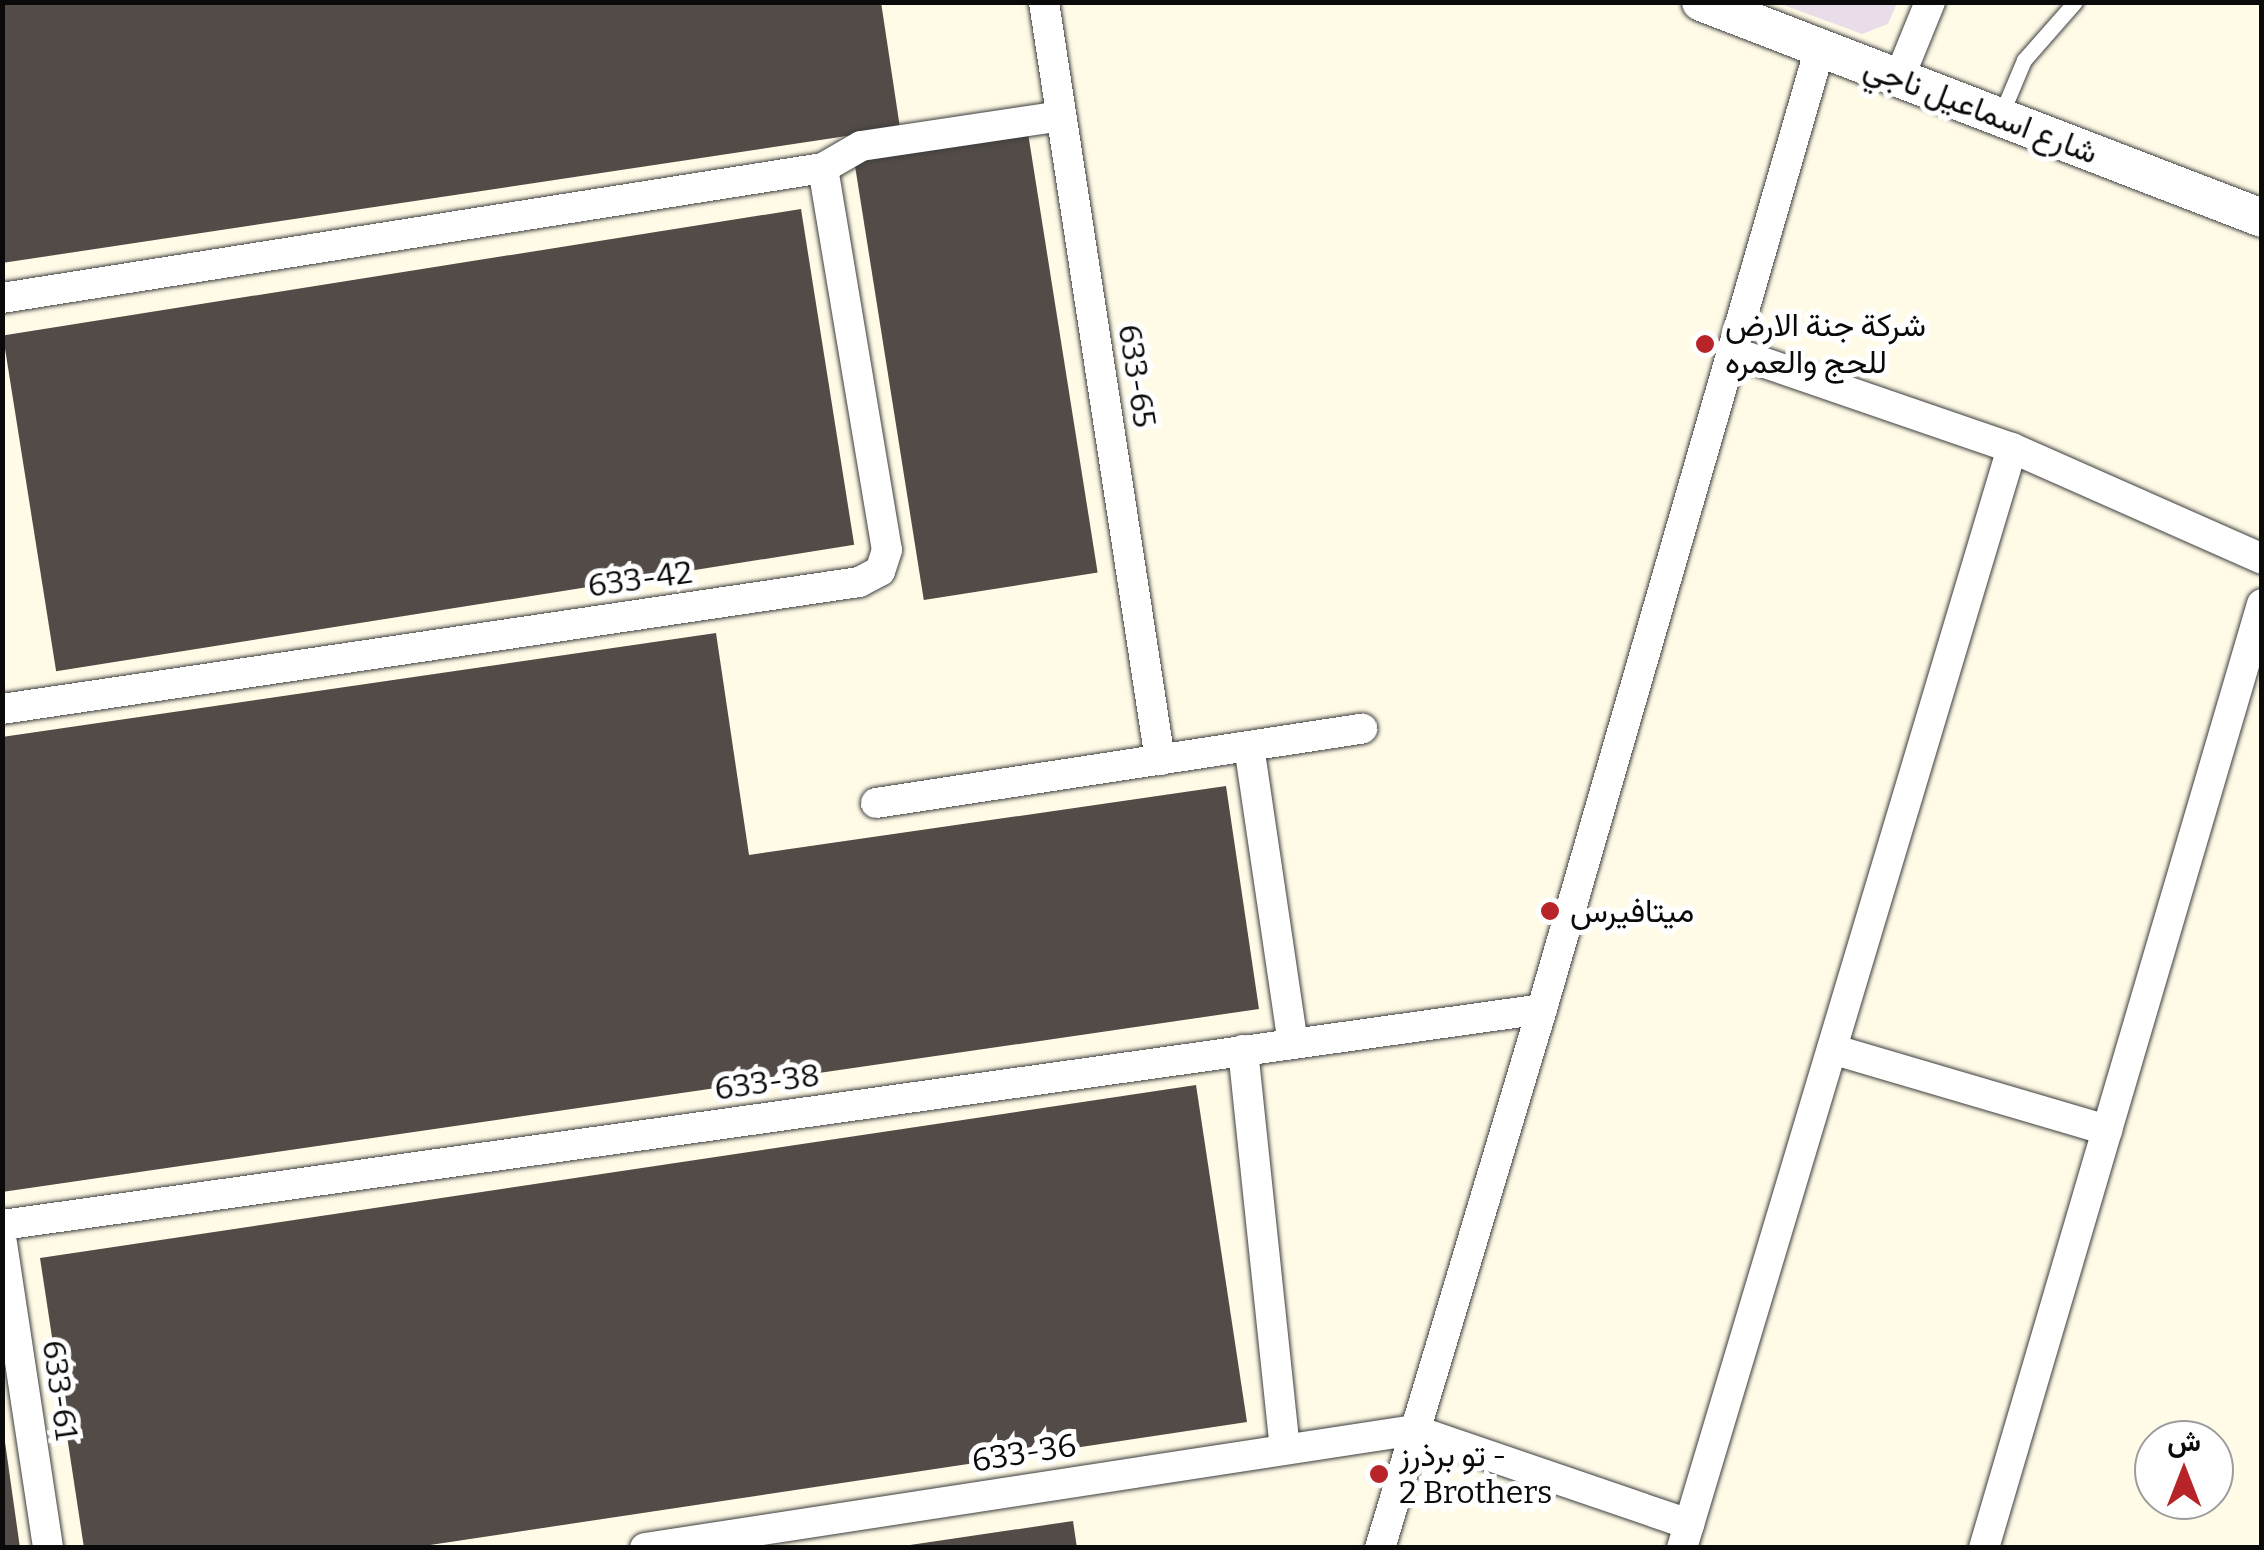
<!DOCTYPE html>
<html>
<head>
<meta charset="utf-8">
<style>
	body { margin:0 }
	#map { position:relative; width:2264px; height:1550px; overflow:hidden; background:#fffbe7; font-family:Bitter,Vazirmatn,serif }
	div>[style] { position:absolute }
	.industrial>* { inset:0; background:#e8dde9 }
	.building>* { inset:0; background:#524b47; transform-origin:0 0 }
	.roads { filter:drop-shadow(0 0 2px #3d3d3d) drop-shadow(0 0 2px #3d3d3d) }
	.service>* { height:15px; margin:-7.5px; padding:0 7.5px; transform-origin:7.5px; border-radius:7.5px; background:#fff }
	.minor>* { height:30px; margin:-15px; padding:0 15px; transform-origin:15px; border-radius:15px; background:#fff }
	.tertiary>* { height:38px; margin:-19px; padding:0 19px; transform-origin:19px; border-radius:19px; background:#fff }
	.dots>* { width:28px; height:28px; translate:-50% -50%; box-sizing:border-box; border:5px solid #fff; border-radius:50% }
	span { translate:-50% -50%; white-space:nowrap; text-align:center; line-height:1.15; -webkit-text-stroke:10px #fff; paint-order:stroke }
	.street-label { font-size:32px; color:#0a0a0a }
	.poi-label { font-size:32px; color:#0a0a0a }
	.left { translate:0 -50%; text-align:left }
	.frame { position:absolute; inset:0; border:5px solid #0a0a0a; pointer-events:none }
	.north { position:absolute; left:2134px; top:1420px; width:100px; height:100px; box-sizing:border-box; background:#fff; border:2px solid #9d9d9d; border-radius:50%; rotate:0deg; font-size:28px; font-weight:700; line-height:40px; text-align:center; color:#0a0a0a }
	.north::after { content:''; display:block; margin:auto; width:35px; height:45px; background:#b72528; clip-path:polygon(50% 0,100% 100%,50% 72%,0 100%) }
</style>
</head>
<body>
<div id="map">
	<div class="industrial">
		<div style="clip-path:polygon(1778px 3px,1897px 2px,1897px 3px,1888px 24px,1862px 34px)"></div>
	</div>
	<div class="building">
		<div style="clip-path:polygon(2px 2px,881px 2px,900px 128px,2px 263px)"></div>
		<div style="left:1028px;top:133px;width:445px;height:176px;rotate:81deg"></div>
		<div style="left:801px;top:209px;width:340px;height:808px;rotate:81deg"></div>
		<div style="clip-path:polygon(716px 633px,749px 855px,1226px 786px,1259px 1009px,2px 1192px,2px 737px)"></div>
		<div style="clip-path:polygon(1196px 1085px,1247px 1422px,410px 1548px,84px 1548px,40px 1258px)"></div>
		<div style="clip-path:polygon(2px 1442px,5px 1442px,20px 1548px,2px 1548px)"></div>
		<div style="clip-path:polygon(1073px 1521px,1077px 1548px,910px 1548px,910px 1545px)"></div>
	</div>
	<div class="roads">
		<div class="service">
			<div style="left:2000px;top:117px;width:62px;rotate:-67.2deg"></div>
			<div style="left:2024px;top:60px;width:77px;rotate:-48.7deg"></div>
		</div>
		<div class="minor">
			<div style="left:1044px;top:2px;width:767px;rotate:81.3deg"></div>
			<div style="left:1899px;top:78px;width:82px;rotate:-67.8deg"></div>
			<div style="left:823px;top:168px;width:44px;rotate:-30.1deg"></div>
			<div style="left:861px;top:146px;width:202px;rotate:-8.5deg"></div>
			<div style="left:2px;top:298px;width:831px;rotate:-9deg"></div>
			<div style="left:823px;top:168px;width:387px;rotate:80.5deg"></div>
			<div style="left:887px;top:550px;width:22px;rotate:108deg"></div>
			<div style="left:880px;top:571px;width:24px;rotate:152deg"></div>
			<div style="left:859px;top:582px;width:866px;rotate:171.57deg"></div>
			<div style="left:1733px;top:352px;width:295px;rotate:19deg"></div>
			<div style="left:2012px;top:448px;width:274px;rotate:23.9deg"></div>
			<div style="left:1249px;top:746px;width:300px;rotate:81.6deg"></div>
			<div style="left:876px;top:803px;width:492px;rotate:-8.7deg"></div>
			<div style="left:1832px;top:1049px;width:287px;rotate:16.4deg"></div>
			<div style="left:1243px;top:1050px;width:400px;rotate:84deg"></div>
			<div style="left:2px;top:1225px;width:1555px;rotate:-7.98deg"></div>
			<div style="left:2px;top:1243px;width:308px;rotate:81.4deg"></div>
			<div style="left:645px;top:1548px;width:778px;rotate:-8.72deg"></div>
			<div style="left:1414px;top:1430px;width:291px;rotate:18.9deg"></div>
			<div style="left:1380px;top:1548px;width:563px;rotate:-73.27deg"></div>
			<div style="left:1542px;top:1009px;width:1000px;rotate:-73.87deg"></div>
			<div style="left:1682px;top:1548px;width:1148px;rotate:-73.3deg"></div>
			<div style="left:1984px;top:1548px;width:984px;rotate:-73.59deg"></div>
		</div>
		<div class="tertiary">
			<div style="left:1701px;top:2px;width:601px;rotate:21.06deg"></div>
		</div>
	</div>
	<div class="dots">
		<div style="left:1705px;top:344px;background:#b72528"></div>
		<div style="left:1550px;top:911px;background:#b72528"></div>
		<div style="left:1379px;top:1474px;background:#b72528"></div>
	</div>
	<div class="street-label">
		<span style="left:1981px;top:110px;rotate:21deg">شارع اسماعيل ناجي</span>
		<span style="left:1137px;top:376px;rotate:81deg">633-65</span>
		<span style="left:640px;top:579px;rotate:-8deg">633-42</span>
		<span style="left:767px;top:1082px;rotate:-8deg">633-38</span>
		<span style="left:60px;top:1390px;rotate:82deg">633-61</span>
		<span style="left:1024px;top:1453px;rotate:-9deg">633-36</span>
	</div>
	<div class="poi-label">
		<span class="left" style="left:1725px;top:344px">شركة جنة الارض<br>للحج والعمره</span>
		<span class="left" style="left:1570px;top:911px">ميتافيرس</span>
		<span class="left" style="left:1399px;top:1474px">تو برذرز -<br>2 Brothers</span>
	</div>
	<div class="frame"></div>
	<div class="north">ش</div>
</div>
</body>
</html>
